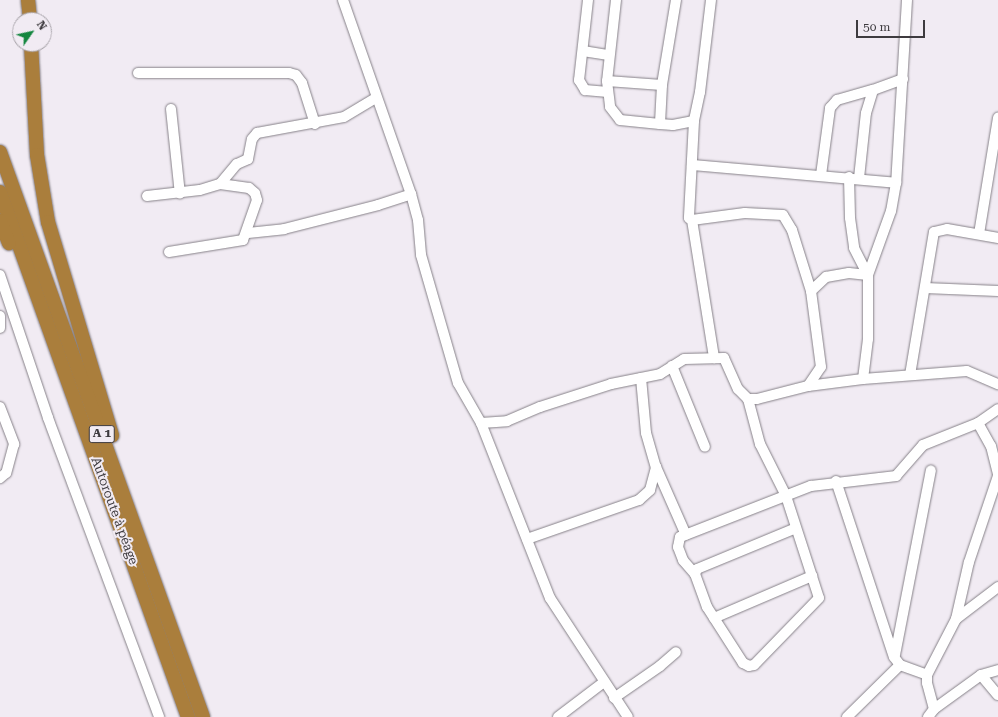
<!DOCTYPE html>
<html>
<head>
<meta charset="utf-8">
<style>
	body { margin:0 }
	#map { position:relative; width:998px; height:717px; overflow:hidden; background:#f1ebf3; font-family:"Roboto Serif",serif }
	div>[style] { position:absolute }
	.roads { filter:drop-shadow(0 0 1px #868188) drop-shadow(0 0 1px #868188) }
	.minor>* { height:10px; margin:-5px; padding:0 5px; transform-origin:5px; border-radius:5px; background:#fff }
	.highway>* { height:14px; margin:-7px; padding:0 7px; transform-origin:7px; border-radius:7px; background:#aa7e3c }
	span { translate:-50% -50%; white-space:nowrap; text-align:center; line-height:1.15; -webkit-text-stroke:4px #f1ebf3; paint-order:stroke }
	.shield-label span { padding:1px 3px; background:#f1ebf3; border:1px solid; border-radius:3px; -webkit-text-stroke-width:0 }
	.shield-label { font-size:12px; color:#3e3b3f; font-weight:700 }
	.street-label { font-size:13px; color:#3e3b3f }
	.north { position:absolute; left:12px; top:12px; width:40px; height:40px; box-sizing:border-box; background:#f1ebf3; border:1px solid #a9a5ab; border-radius:50%; rotate:56deg; font-size:11px; font-weight:700; line-height:16px; text-align:center; color:#3e3b3f }
	.north::after { content:''; display:block; margin:auto; width:14px; height:18px; background:#14863f; clip-path:polygon(50% 0,100% 100%,50% 72%,0 100%) }
	.scale { position:absolute; left:856px; top:20px; width:69px; height:18px; box-sizing:border-box; border:2px solid #3e3b3f; border-top:0; padding-left:5px; font-size:12px; line-height:14px; white-space:nowrap; color:#3e3b3f; -webkit-text-stroke:3px #f1ebf3; paint-order:stroke }
</style>
</head>
<body>
<div id="map">
	<div class="roads">
		<div class="minor">
			<div style="left:343px;top:0;width:206px;rotate:70.7deg"></div>
			<div style="left:411px;top:194px;width:27px;rotate:75deg"></div>
			<div style="left:418px;top:220px;width:35px;rotate:85deg"></div>
			<div style="left:421px;top:255px;width:133px;rotate:73.9deg"></div>
			<div style="left:458px;top:383px;width:46px;rotate:60.1deg"></div>
			<div style="left:481px;top:423px;width:188px;rotate:68.5deg"></div>
			<div style="left:550px;top:598px;width:142px;rotate:56.8deg"></div>
			<div style="left:588px;top:0;width:81px;rotate:96.4deg"></div>
			<div style="left:579px;top:80px;width:12px;rotate:59deg"></div>
			<div style="left:585px;top:90px;width:23px;rotate:5deg"></div>
			<div style="left:616px;top:0;width:81px;rotate:96.3deg"></div>
			<div style="left:607px;top:81px;width:26px;rotate:83deg"></div>
			<div style="left:610px;top:107px;width:16px;rotate:52deg"></div>
			<div style="left:620px;top:120px;width:40px;rotate:5.7deg"></div>
			<div style="left:676px;top:0;width:86px;rotate:99.4deg"></div>
			<div style="left:662px;top:85px;width:39px;rotate:93deg"></div>
			<div style="left:660px;top:124px;width:13px;rotate:4deg"></div>
			<div style="left:673px;top:125px;width:21px;rotate:-11deg"></div>
			<div style="left:711px;top:0;width:93px;rotate:96.8deg"></div>
			<div style="left:700px;top:92px;width:30px;rotate:102deg"></div>
			<div style="left:694px;top:121px;width:97px;rotate:93deg"></div>
			<div style="left:689px;top:218px;width:4px;rotate:34deg"></div>
			<div style="left:692px;top:220px;width:53px;rotate:-7.5deg"></div>
			<div style="left:745px;top:213px;width:38px;rotate:3deg"></div>
			<div style="left:783px;top:215px;width:17px;rotate:59deg"></div>
			<div style="left:792px;top:230px;width:64px;rotate:72.7deg"></div>
			<div style="left:907px;top:0;width:183px;rotate:93.4deg"></div>
			<div style="left:896px;top:183px;width:28px;rotate:100deg"></div>
			<div style="left:891px;top:211px;width:68px;rotate:109.8deg"></div>
			<div style="left:868px;top:275px;width:64px;rotate:90deg"></div>
			<div style="left:868px;top:339px;width:40px;rotate:97.1deg"></div>
			<div style="left:863px;top:379px;width:104px;rotate:-4.4deg"></div>
			<div style="left:967px;top:371px;width:34px;rotate:23deg"></div>
			<div style="left:583px;top:51px;width:26px;rotate:9deg"></div>
			<div style="left:138px;top:73px;width:151px"></div>
			<div style="left:289px;top:73px;width:7px;rotate:16deg"></div>
			<div style="left:296px;top:75px;width:10px;rotate:53deg"></div>
			<div style="left:302px;top:83px;width:43px;rotate:72.4deg"></div>
			<div style="left:607px;top:81px;width:55px;rotate:4.2deg"></div>
			<div style="left:171px;top:109px;width:85px;rotate:84deg"></div>
			<div style="left:692px;top:165px;width:205px;rotate:5deg"></div>
			<div style="left:821px;top:175px;width:68px;rotate:-82.3deg"></div>
			<div style="left:830px;top:108px;width:11px;rotate:-49deg"></div>
			<div style="left:837px;top:100px;width:37px;rotate:-16deg"></div>
			<div style="left:849px;top:177px;width:41px;rotate:88.6deg"></div>
			<div style="left:850px;top:218px;width:30px;rotate:82deg"></div>
			<div style="left:854px;top:248px;width:30px;rotate:63deg"></div>
			<div style="left:859px;top:178px;width:65px;rotate:-83.9deg"></div>
			<div style="left:866px;top:113px;width:24px;rotate:-73deg"></div>
			<div style="left:873px;top:90px;width:32px;rotate:-20deg"></div>
			<div style="left:147px;top:196px;width:53px;rotate:-6.5deg"></div>
			<div style="left:200px;top:190px;width:21px;rotate:-17deg"></div>
			<div style="left:220px;top:184px;width:26px;rotate:-50deg"></div>
			<div style="left:237px;top:164px;width:12px;rotate:-24deg"></div>
			<div style="left:248px;top:159px;width:20px;rotate:-79deg"></div>
			<div style="left:252px;top:139px;width:8px;rotate:-50deg"></div>
			<div style="left:257px;top:133px;width:88px;rotate:-10.4deg"></div>
			<div style="left:344px;top:117px;width:37px;rotate:-31deg"></div>
			<div style="left:692px;top:220px;width:140px;rotate:80.9deg"></div>
			<div style="left:248px;top:233px;width:36px;rotate:-6deg"></div>
			<div style="left:284px;top:229px;width:97px;rotate:-14.3deg"></div>
			<div style="left:378px;top:205px;width:35px;rotate:-18deg"></div>
			<div style="left:979px;top:234px;width:118px;rotate:-80.7deg"></div>
			<div style="left:169px;top:252px;width:75px;rotate:-9.2deg"></div>
			<div style="left:243px;top:240px;width:42px;rotate:-70.7deg"></div>
			<div style="left:257px;top:200px;width:7px;rotate:-106deg"></div>
			<div style="left:255px;top:193px;width:8px;rotate:-140deg"></div>
			<div style="left:249px;top:188px;width:29px;rotate:-172deg"></div>
			<div style="left:0;top:275px;width:151px;rotate:71.4deg"></div>
			<div style="left:48px;top:418px;width:319px;rotate:69.6deg"></div>
			<div style="left:925px;top:288px;width:73px;rotate:2.4deg"></div>
			<div style="left:0;top:316px;width:12px;rotate:90deg"></div>
			<div style="left:672px;top:366px;width:87px;rotate:67.8deg"></div>
			<div style="left:910px;top:375px;width:145px;rotate:-80.5deg"></div>
			<div style="left:934px;top:232px;width:13px;rotate:-13deg"></div>
			<div style="left:947px;top:229px;width:52px;rotate:10deg"></div>
			<div style="left:641px;top:378px;width:55px;rotate:84.8deg"></div>
			<div style="left:646px;top:433px;width:35px;rotate:74deg"></div>
			<div style="left:656px;top:467px;width:74px;rotate:66.2deg"></div>
			<div style="left:808px;top:386px;width:23px;rotate:-56deg"></div>
			<div style="left:821px;top:367px;width:77px;rotate:-97.5deg"></div>
			<div style="left:811px;top:291px;width:21px;rotate:-43deg"></div>
			<div style="left:826px;top:277px;width:23px;rotate:-10deg"></div>
			<div style="left:849px;top:273px;width:19px;rotate:6deg"></div>
			<div style="left:748px;top:399px;width:47px;rotate:75.1deg"></div>
			<div style="left:760px;top:444px;width:58px;rotate:63.4deg"></div>
			<div style="left:786px;top:496px;width:107px;rotate:72.1deg"></div>
			<div style="left:819px;top:598px;width:93px;rotate:134.1deg"></div>
			<div style="left:754px;top:665px;width:5px;rotate:169deg"></div>
			<div style="left:749px;top:666px;width:7px;rotate:-153deg"></div>
			<div style="left:743px;top:663px;width:67px;rotate:-122.7deg"></div>
			<div style="left:707px;top:607px;width:35px;rotate:-110deg"></div>
			<div style="left:695px;top:574px;width:5px;rotate:-68deg"></div>
			<div style="left:697px;top:569px;width:107px;rotate:-22.5deg"></div>
			<div style="left:0;top:407px;width:40px;rotate:69deg"></div>
			<div style="left:14px;top:444px;width:30px;rotate:105deg"></div>
			<div style="left:6px;top:473px;width:8px;rotate:140deg"></div>
			<div style="left:481px;top:423px;width:26px;rotate:-4deg"></div>
			<div style="left:507px;top:421px;width:36px;rotate:-23deg"></div>
			<div style="left:540px;top:407px;width:75px;rotate:-17.9deg"></div>
			<div style="left:611px;top:384px;width:50px;rotate:-11.5deg"></div>
			<div style="left:660px;top:374px;width:28px;rotate:-32deg"></div>
			<div style="left:684px;top:359px;width:40px;rotate:-1.4deg"></div>
			<div style="left:724px;top:358px;width:34px;rotate:66deg"></div>
			<div style="left:738px;top:389px;width:14px;rotate:45deg"></div>
			<div style="left:748px;top:399px;width:9px"></div>
			<div style="left:757px;top:399px;width:53px;rotate:-14.3deg"></div>
			<div style="left:808px;top:386px;width:55px;rotate:-7.3deg"></div>
			<div style="left:978px;top:423px;width:26px;rotate:61deg"></div>
			<div style="left:991px;top:446px;width:30px;rotate:76deg"></div>
			<div style="left:836px;top:481px;width:185px;rotate:71.8deg"></div>
			<div style="left:894px;top:657px;width:10px;rotate:53deg"></div>
			<div style="left:900px;top:665px;width:29px;rotate:20deg"></div>
			<div style="left:527px;top:539px;width:119px;rotate:-19.2deg"></div>
			<div style="left:639px;top:500px;width:15px;rotate:-42deg"></div>
			<div style="left:650px;top:490px;width:24px;rotate:-75deg"></div>
			<div style="left:695px;top:574px;width:18px;rotate:-131deg"></div>
			<div style="left:683px;top:560px;width:14px;rotate:-111deg"></div>
			<div style="left:678px;top:547px;width:10px;rotate:-79deg"></div>
			<div style="left:680px;top:537px;width:141px;rotate:-21.3deg"></div>
			<div style="left:811px;top:486px;width:86px;rotate:-6.7deg"></div>
			<div style="left:896px;top:476px;width:41px;rotate:-48.9deg"></div>
			<div style="left:923px;top:445px;width:59px;rotate:-21.8deg"></div>
			<div style="left:978px;top:423px;width:24px;rotate:-35deg"></div>
			<div style="left:714px;top:618px;width:107px;rotate:-23.2deg"></div>
			<div style="left:956px;top:619px;width:53px;rotate:-37.3deg"></div>
			<div style="left:895px;top:655px;width:188px;rotate:-79deg"></div>
			<div style="left:981px;top:675px;width:18px;rotate:-16deg"></div>
			<div style="left:614px;top:698px;width:56px;rotate:-34.8deg"></div>
			<div style="left:660px;top:666px;width:21px;rotate:-41deg"></div>
			<div style="left:934px;top:709px;width:58px;rotate:-35.9deg"></div>
			<div style="left:981px;top:675px;width:26px;rotate:50deg"></div>
			<div style="left:558px;top:717px;width:58px;rotate:-37.3deg"></div>
			<div style="left:847px;top:717px;width:74px;rotate:-44.5deg"></div>
			<div style="left:928px;top:717px;width:10px;rotate:-53deg"></div>
			<div style="left:934px;top:709px;width:27px;rotate:-105deg"></div>
			<div style="left:927px;top:683px;width:8px;rotate:-90deg"></div>
			<div style="left:927px;top:675px;width:63px;rotate:-62.6deg"></div>
			<div style="left:956px;top:619px;width:58px;rotate:-77.2deg"></div>
			<div style="left:969px;top:562px;width:91px;rotate:-71.4deg"></div>
		</div>
		<div class="highway">
			<div style="left:28px;top:0;width:20px;rotate:84deg"></div>
			<div style="left:31px;top:44px;width:111px;rotate:86.9deg"></div>
			<div style="left:37px;top:155px;width:68px;rotate:80.7deg"></div>
			<div style="left:48px;top:222px;width:223px;rotate:73.3deg"></div>
			<div style="left:0;top:152px;width:600px;rotate:70.24deg"></div>
			<div style="left:0;top:192px;width:558px;rotate:70.3deg"></div>
			<div style="left:0;top:221px;width:24px;rotate:68deg"></div>
		</div>
	</div>
	<div class="shield-label">
		<span style="left:102px;top:434px">A 1</span>
	</div>
	<div class="street-label">
		<span style="left:114px;top:511px;rotate:70deg">Autoroute à péage</span>
	</div>
	<div class="north">N</div>
	<div class="scale">50 m</div>
</div>
</body>
</html>
